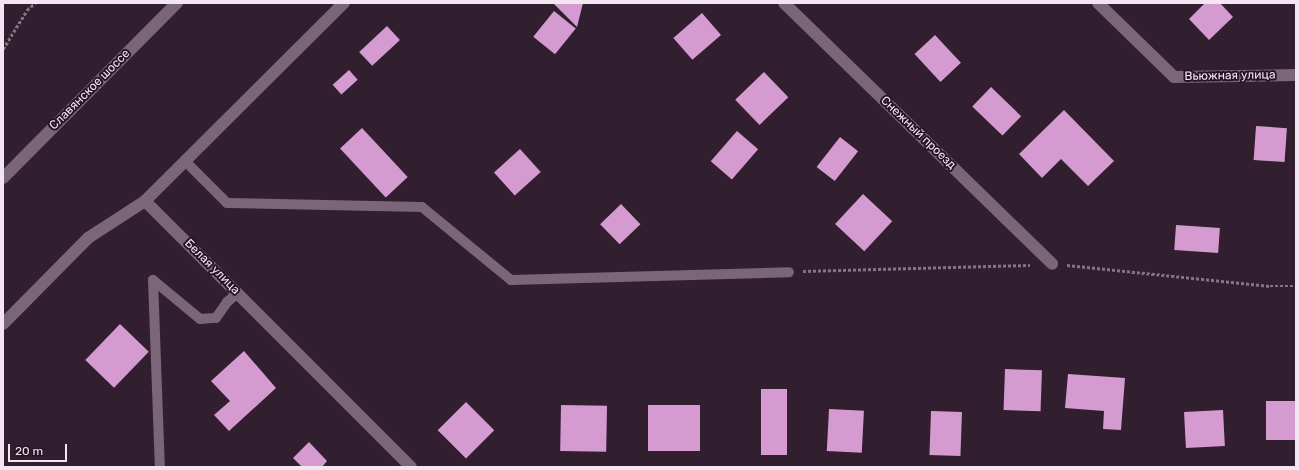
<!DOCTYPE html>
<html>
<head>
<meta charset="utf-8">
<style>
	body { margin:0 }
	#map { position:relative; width:1299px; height:470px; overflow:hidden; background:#311e2f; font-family:Rubik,sans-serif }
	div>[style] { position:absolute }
	.building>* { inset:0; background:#d59bd1; transform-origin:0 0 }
	.path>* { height:2.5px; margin-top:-1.25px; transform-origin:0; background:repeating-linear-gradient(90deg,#847482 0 3px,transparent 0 5px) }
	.lane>* { height:10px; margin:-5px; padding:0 5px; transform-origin:5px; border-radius:5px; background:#7b6579 }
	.street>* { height:12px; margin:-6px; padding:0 6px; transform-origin:6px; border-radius:6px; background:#7b6579 }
	.secondary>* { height:12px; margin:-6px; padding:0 6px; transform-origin:6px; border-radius:6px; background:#7b6579 }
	span { translate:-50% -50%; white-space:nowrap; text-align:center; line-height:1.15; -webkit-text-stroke:4px #271525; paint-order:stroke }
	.street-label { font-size:12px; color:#f3e6f2 }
	.frame { position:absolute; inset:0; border:4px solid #f3e6f2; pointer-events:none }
	.scale { position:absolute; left:8px; top:444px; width:59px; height:18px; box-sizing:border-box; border:2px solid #f3e6f2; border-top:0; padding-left:5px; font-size:12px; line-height:14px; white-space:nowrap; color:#f3e6f2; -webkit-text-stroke:3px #271525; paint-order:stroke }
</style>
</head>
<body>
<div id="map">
	<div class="building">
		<div style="clip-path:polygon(553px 3px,583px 3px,577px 27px)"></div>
		<div style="clip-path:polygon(1205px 3px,1220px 3px,1233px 17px,1209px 40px,1189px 19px)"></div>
		<div style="left:554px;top:11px;width:28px;height:33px;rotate:39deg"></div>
		<div style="left:702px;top:13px;width:29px;height:38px;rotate:49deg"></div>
		<div style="left:387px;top:26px;width:19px;height:38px;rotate:47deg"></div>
		<div style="left:935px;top:35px;width:38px;height:28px;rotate:47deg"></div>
		<div style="left:349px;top:70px;width:13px;height:22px;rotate:48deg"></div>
		<div style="left:764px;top:72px;width:35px;height:40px;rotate:46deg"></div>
		<div style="left:991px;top:87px;width:42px;height:27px;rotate:44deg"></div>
		<div style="clip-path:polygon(1064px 110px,1114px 161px,1088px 186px,1061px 159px,1042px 178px,1019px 154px)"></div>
		<div style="left:1256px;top:126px;width:31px;height:34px;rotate:4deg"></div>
		<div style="left:362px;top:128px;width:67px;height:30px;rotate:47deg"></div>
		<div style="left:737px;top:131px;width:28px;height:40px;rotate:41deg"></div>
		<div style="left:840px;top:137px;width:23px;height:38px;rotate:38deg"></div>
		<div style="left:520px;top:149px;width:31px;height:35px;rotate:48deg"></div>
		<div style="left:863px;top:194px;width:40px;height:41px;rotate:43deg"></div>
		<div style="left:621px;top:204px;width:28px;height:29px;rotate:46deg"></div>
		<div style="left:1176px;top:225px;width:44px;height:25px;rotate:4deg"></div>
		<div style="left:120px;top:324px;width:40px;height:50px;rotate:44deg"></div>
		<div style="clip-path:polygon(244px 351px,276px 388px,229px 431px,214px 415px,230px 401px,211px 381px)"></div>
		<div style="left:1005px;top:369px;width:37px;height:41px;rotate:2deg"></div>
		<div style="clip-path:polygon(1068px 374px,1125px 378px,1121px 430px,1103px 429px,1104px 411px,1065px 408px)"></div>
		<div style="left:761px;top:389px;width:26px;height:66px"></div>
		<div style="left:1296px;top:401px;width:39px;height:30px;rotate:90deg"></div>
		<div style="left:466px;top:402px;width:40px;height:40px;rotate:45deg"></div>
		<div style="left:561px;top:405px;width:46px;height:46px;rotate:1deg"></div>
		<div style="left:700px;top:405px;width:46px;height:52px;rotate:90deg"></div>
		<div style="left:829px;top:409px;width:35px;height:42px;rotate:3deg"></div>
		<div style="left:1223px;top:410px;width:36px;height:39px;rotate:87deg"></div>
		<div style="left:931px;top:411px;width:31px;height:44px;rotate:2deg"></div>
		<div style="clip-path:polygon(309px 442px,327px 461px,322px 467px,302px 467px,293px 458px)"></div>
	</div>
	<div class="path">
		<div style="left:3px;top:49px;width:46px;rotate:-58.4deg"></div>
		<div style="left:27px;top:10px;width:11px;rotate:-41deg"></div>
		<div style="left:1067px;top:265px;width:204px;rotate:5.9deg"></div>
		<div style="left:1270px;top:286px;width:26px"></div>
		<div style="left:803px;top:271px;width:227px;rotate:-1.5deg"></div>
	</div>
	<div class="lane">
		<div style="left:186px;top:162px;width:58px;rotate:45deg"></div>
		<div style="left:227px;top:203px;width:195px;rotate:1.2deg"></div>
		<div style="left:422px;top:207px;width:115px;rotate:39.4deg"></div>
		<div style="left:511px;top:280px;width:278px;rotate:-1.6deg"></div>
		<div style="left:153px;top:280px;width:187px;rotate:87.9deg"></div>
		<div style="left:153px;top:280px;width:61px;rotate:39.7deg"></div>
		<div style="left:200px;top:319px;width:16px;rotate:-4deg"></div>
		<div style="left:216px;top:318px;width:19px;rotate:-55deg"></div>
		<div style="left:227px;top:302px;width:14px;rotate:-39deg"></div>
	</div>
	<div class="street">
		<div style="left:784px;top:3px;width:374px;rotate:44.2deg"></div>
		<div style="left:1098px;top:3px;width:106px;rotate:44.2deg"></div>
		<div style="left:1174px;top:77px;width:122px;rotate:-0.9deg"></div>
		<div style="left:145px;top:201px;width:281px;rotate:-44.9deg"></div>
		<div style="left:3px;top:324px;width:121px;rotate:-45.3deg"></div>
		<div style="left:88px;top:238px;width:68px;rotate:-33deg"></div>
		<div style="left:145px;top:201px;width:376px;rotate:45deg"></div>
	</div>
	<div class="secondary">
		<div style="left:3px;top:178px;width:247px;rotate:-45.2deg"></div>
	</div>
	<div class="street-label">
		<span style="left:1230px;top:76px;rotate:-1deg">Вьюжная улица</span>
		<span style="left:90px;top:90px;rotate:-45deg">Славянское шоссе</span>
		<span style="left:918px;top:133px;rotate:44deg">Снежный проезд</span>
		<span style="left:212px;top:267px;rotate:45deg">Белая улица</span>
	</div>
	<div class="frame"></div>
	<div class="scale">20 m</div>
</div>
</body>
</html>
